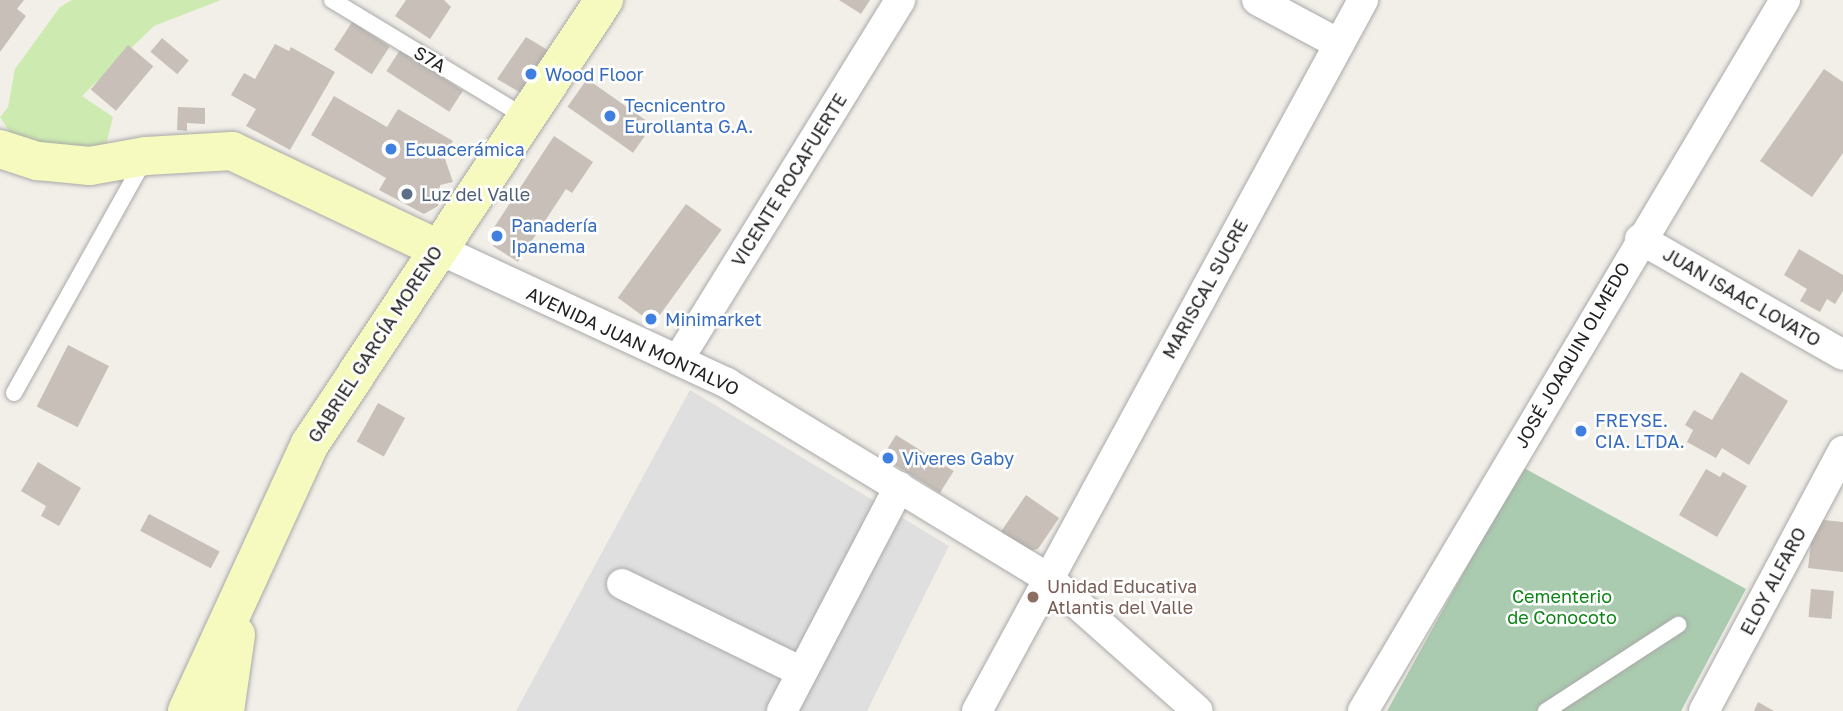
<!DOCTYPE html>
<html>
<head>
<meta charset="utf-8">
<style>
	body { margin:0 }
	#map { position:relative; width:1843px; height:711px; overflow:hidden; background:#f2efe9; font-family:"Golos Text",sans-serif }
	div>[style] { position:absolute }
	.residential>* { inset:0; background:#e0dfdf }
	.grass>* { inset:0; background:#cdebb0 }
	.cemetery>* { inset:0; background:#aacbaf }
	.building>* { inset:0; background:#c7bfb8; transform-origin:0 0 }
	.roads { filter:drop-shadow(0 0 2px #a9a9a9) drop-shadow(0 0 2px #a9a9a9) }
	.lane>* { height:16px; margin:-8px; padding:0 8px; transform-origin:8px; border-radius:8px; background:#fff }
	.street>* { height:30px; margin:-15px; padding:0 15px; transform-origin:15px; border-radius:15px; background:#fff }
	.secondary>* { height:38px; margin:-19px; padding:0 19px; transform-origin:19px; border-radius:19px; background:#f7fabf }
	.dots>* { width:19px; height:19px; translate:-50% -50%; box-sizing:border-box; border:4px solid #fff; border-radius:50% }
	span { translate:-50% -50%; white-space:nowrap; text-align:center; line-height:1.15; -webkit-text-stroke:5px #fff; paint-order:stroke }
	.street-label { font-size:18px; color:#222 }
	.shop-label { font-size:18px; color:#366cbe }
	.left { translate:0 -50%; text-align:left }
	.service-label { font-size:18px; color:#4e5e75 }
	.education-label { font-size:18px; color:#785e54 }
	.park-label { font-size:18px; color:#0c8416 }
</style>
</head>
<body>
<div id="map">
	<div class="residential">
		<div style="clip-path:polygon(690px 390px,949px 546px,867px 711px,516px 711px)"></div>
	</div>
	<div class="grass">
		<div style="clip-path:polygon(72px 0,221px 0,154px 26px,82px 96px,113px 117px,106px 145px,68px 149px,12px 135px,0 117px,8px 107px,15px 69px,60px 7px)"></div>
	</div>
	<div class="cemetery">
		<div style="clip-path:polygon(1522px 467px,1746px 589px,1681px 711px,1387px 711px)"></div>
	</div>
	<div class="building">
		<div style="clip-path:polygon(0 0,24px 0,17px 9px,26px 16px,0 52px)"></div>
		<div style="clip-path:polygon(406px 0,444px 0,451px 7px,430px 39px,395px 16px)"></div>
		<div style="clip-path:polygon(839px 0,870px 0,861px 14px)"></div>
		<div style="left:352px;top:22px;width:45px;height:33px;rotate:33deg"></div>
		<div style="clip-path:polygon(526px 37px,556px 55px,521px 93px,497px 79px)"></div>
		<div style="left:162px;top:38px;width:35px;height:18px;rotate:40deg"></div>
		<div style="clip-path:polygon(275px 44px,289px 51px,291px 47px,335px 72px,290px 150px,246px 126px,256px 109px,231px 95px,244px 73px,255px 79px)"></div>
		<div style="left:128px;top:45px;width:33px;height:58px;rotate:40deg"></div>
		<div style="left:400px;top:50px;width:75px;height:25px;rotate:33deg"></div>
		<div style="clip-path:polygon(1824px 69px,1843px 82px,1843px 153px,1812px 197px,1760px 161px)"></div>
		<div style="left:587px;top:79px;width:80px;height:34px;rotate:35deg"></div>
		<div style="clip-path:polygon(334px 96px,387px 127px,398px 109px,453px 141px,444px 156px,453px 182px,440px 185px,438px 206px,424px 214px,379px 190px,386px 178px,311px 135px)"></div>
		<div style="clip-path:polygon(178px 107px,205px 108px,205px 124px,187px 123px,187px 131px,177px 130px)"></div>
		<div style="clip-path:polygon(554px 136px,593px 162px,572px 193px,566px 189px,518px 262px,493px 246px,493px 229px)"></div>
		<div style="left:686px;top:204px;width:44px;height:116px;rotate:36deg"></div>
		<div style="clip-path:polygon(1799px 249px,1843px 275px,1843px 291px,1835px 304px,1827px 299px,1820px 312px,1800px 301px,1807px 289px,1784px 275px)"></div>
		<div style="left:68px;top:345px;width:46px;height:69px;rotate:27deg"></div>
		<div style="clip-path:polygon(1741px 372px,1788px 401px,1749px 465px,1722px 448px,1716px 458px,1687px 442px,1693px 430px,1685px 425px,1694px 410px,1712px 420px)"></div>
		<div style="left:378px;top:403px;width:31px;height:44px;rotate:29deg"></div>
		<div style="left:896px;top:435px;width:68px;height:26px;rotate:32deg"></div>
		<div style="clip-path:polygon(38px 462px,81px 488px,59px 526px,41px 516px,46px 506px,21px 491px)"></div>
		<div style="clip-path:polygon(1706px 469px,1720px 477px,1723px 472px,1747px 486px,1717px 537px,1679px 515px)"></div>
		<div style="clip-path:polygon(1026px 495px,1059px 518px,1038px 549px,1027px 551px,1000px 533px)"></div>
		<div style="left:149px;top:514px;width:80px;height:19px;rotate:28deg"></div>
		<div style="clip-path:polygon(1814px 519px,1843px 522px,1843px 572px,1808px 568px)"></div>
		<div style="left:1811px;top:589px;width:23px;height:28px;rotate:5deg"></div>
		<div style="clip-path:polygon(1758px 702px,1774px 711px,1754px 711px)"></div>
	</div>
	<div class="roads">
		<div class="lane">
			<div style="left:332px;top:0;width:228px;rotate:31.2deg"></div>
			<div style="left:14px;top:393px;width:265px;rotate:-60.8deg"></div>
			<div style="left:1546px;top:711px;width:158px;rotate:-33.1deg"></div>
		</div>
		<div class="street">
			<div style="left:1257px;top:0;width:93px;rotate:28.2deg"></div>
			<div style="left:1640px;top:239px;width:234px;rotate:29.7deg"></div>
			<div style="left:436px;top:248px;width:321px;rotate:24.9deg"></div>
			<div style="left:727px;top:383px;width:376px;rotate:31.3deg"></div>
			<div style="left:1048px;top:578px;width:200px;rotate:41.6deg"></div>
			<div style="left:678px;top:360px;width:423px;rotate:-58.3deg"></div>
			<div style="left:622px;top:584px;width:200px;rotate:26.1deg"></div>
			<div style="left:782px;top:711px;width:253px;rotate:-62.4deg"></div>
			<div style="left:977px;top:711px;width:809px;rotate:-61.5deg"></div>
			<div style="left:1363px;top:711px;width:827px;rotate:-59.31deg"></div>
			<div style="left:1704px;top:711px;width:295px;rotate:-61.9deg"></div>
		</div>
		<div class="secondary">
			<div style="left:0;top:149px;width:40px;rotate:18deg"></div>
			<div style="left:38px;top:161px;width:52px;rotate:5.5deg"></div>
			<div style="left:90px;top:166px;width:57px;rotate:-10.1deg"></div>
			<div style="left:146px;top:156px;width:86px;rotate:-3.3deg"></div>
			<div style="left:232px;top:151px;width:226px;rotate:25.4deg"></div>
			<div style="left:187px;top:711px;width:294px;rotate:-65.3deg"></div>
			<div style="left:310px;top:444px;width:533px;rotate:-56.49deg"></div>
			<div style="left:225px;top:711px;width:77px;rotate:-81.8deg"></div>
		</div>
	</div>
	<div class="dots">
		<div style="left:531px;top:74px;background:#3f7fe0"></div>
		<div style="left:610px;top:116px;background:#3f7fe0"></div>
		<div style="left:391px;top:149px;background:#3f7fe0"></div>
		<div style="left:407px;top:194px;background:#5c6f8a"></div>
		<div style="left:497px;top:236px;background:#3f7fe0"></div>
		<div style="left:651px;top:319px;background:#3f7fe0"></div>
		<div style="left:1581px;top:431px;background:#3f7fe0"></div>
		<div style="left:888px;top:458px;background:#3f7fe0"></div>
		<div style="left:1033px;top:597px;background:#8d6e63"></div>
	</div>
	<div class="street-label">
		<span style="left:430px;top:59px;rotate:31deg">S7A</span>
		<span style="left:789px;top:180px;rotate:-58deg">VICENTE ROCAFUERTE</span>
		<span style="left:1205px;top:289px;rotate:-61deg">MARISCAL SUCRE</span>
		<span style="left:1742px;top:297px;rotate:30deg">JUAN ISAAC LOVATO</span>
		<span style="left:633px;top:341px;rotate:25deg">AVENIDA JUAN MONTALVO</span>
		<span style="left:375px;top:344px;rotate:-57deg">GABRIEL GARCÍA MORENO</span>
		<span style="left:1572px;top:355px;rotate:-60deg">JOSÉ JOAQUIN OLMEDO</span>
		<span style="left:1773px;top:581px;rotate:-62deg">ELOY ALFARO</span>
	</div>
	<div class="shop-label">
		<span class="left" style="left:545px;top:74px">Wood Floor</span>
		<span class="left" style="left:624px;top:116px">Tecnicentro<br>Eurollanta G.A.</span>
		<span class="left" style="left:405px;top:149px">Ecuacerámica</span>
		<span class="left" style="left:511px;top:236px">Panadería<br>Ipanema</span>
		<span class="left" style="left:665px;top:319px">Minimarket</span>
		<span class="left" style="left:1595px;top:431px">FREYSE.<br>CIA. LTDA.</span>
		<span class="left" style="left:902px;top:458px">Viveres Gaby</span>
	</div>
	<div class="service-label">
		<span class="left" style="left:421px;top:194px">Luz del Valle</span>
	</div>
	<div class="education-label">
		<span class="left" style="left:1047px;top:597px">Unidad Educativa<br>Atlantis del Valle</span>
	</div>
	<div class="park-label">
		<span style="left:1562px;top:607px">Cementerio<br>de Conocoto</span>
	</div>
</div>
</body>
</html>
